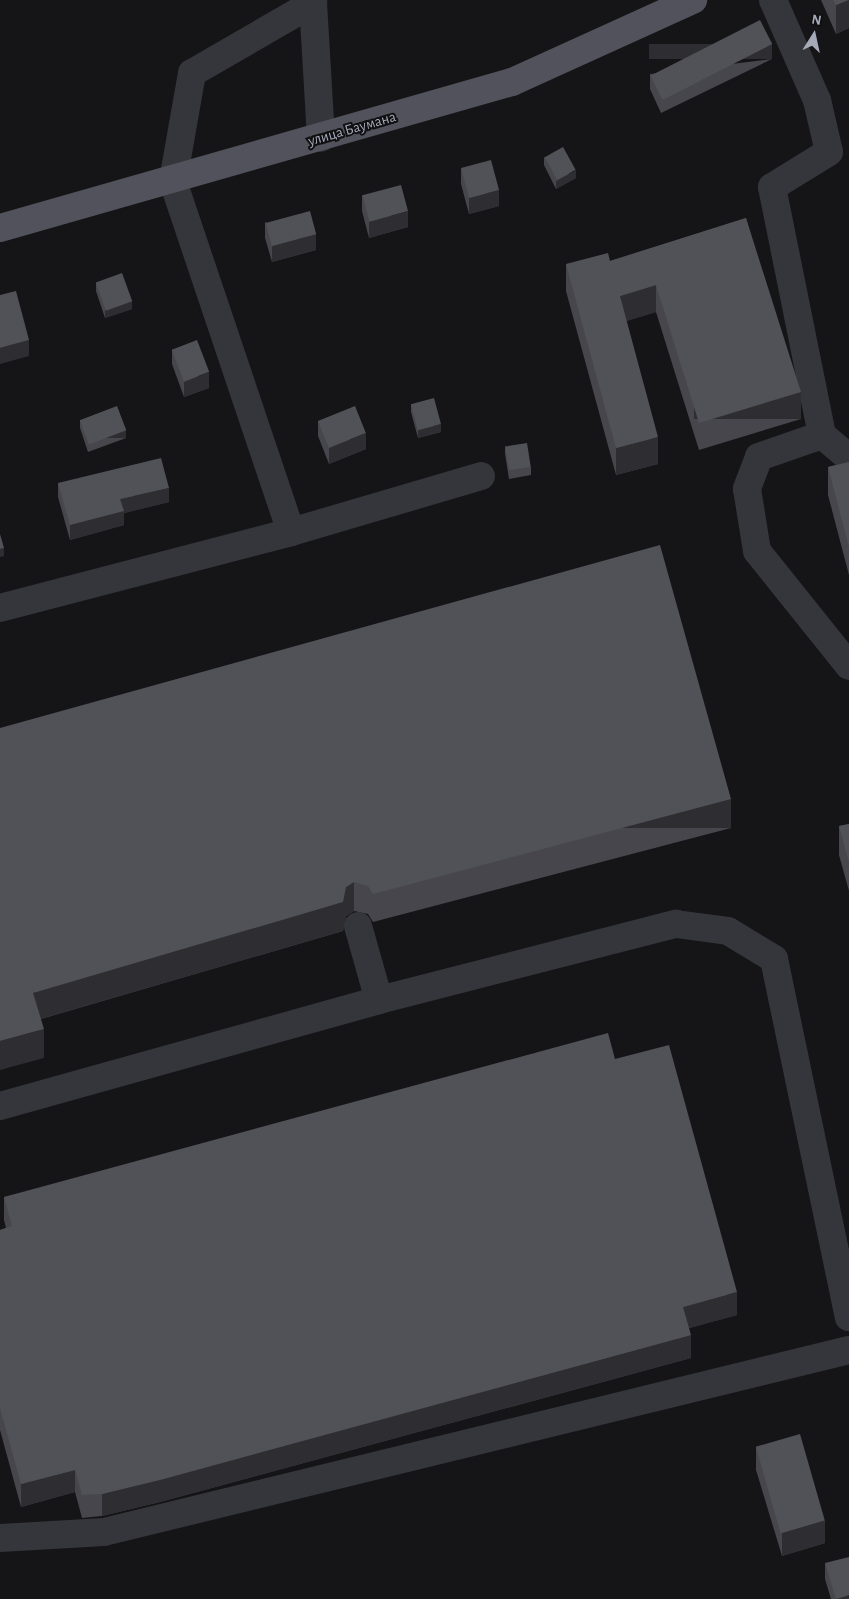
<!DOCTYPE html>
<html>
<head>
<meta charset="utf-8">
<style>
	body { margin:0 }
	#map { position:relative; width:849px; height:1599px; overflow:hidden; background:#151517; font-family:"Alegreya Sans",sans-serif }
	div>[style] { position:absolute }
	.minor>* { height:28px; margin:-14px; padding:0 14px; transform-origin:14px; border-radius:14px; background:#35363c }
	.major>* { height:28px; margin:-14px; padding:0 14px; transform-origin:14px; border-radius:14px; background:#51525b }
	.wall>* { inset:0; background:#46464c }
	.shaded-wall>* { inset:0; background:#2e2e32; transform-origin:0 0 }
	.building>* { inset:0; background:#515158; transform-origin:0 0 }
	span { translate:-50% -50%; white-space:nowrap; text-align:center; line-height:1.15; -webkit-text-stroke:4px #101012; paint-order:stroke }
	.street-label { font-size:15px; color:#a6a9b8 }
	.north { position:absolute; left:789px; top:10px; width:50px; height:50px; -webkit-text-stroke:4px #101012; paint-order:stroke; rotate:10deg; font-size:14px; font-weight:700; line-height:20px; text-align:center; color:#a6a9b8 }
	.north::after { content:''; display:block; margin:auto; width:18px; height:22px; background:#a6a9b8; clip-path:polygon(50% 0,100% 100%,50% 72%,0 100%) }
</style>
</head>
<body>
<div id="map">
	<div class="minor">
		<div style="left:773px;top:0;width:109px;rotate:66.3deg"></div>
		<div style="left:817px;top:100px;width:53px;rotate:77deg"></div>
		<div style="left:829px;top:152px;width:67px;rotate:148.4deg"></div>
		<div style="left:772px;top:187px;width:253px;rotate:78.6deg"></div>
		<div style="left:822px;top:435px;width:35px;rotate:40deg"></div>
		<div style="left:313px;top:3px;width:135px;rotate:86.6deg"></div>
		<div style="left:822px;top:435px;width:67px;rotate:160.8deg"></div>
		<div style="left:759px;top:457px;width:34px;rotate:111deg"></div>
		<div style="left:747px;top:489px;width:63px;rotate:80.8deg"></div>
		<div style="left:757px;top:551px;width:147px;rotate:51.3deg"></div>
		<div style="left:291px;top:532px;width:370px;rotate:-108.6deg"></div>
		<div style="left:173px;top:181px;width:110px;rotate:-80deg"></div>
		<div style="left:192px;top:73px;width:140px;rotate:-30deg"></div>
		<div style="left:313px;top:3px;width:3px;rotate:-108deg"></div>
		<div style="left:0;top:608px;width:301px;rotate:-14.6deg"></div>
		<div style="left:291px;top:532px;width:198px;rotate:-16.4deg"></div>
		<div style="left:358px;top:926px;width:77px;rotate:74.2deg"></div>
		<div style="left:0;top:1106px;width:394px;rotate:-15.6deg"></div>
		<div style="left:379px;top:1000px;width:307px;rotate:-14.4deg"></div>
		<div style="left:676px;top:924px;width:52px;rotate:7.7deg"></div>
		<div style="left:728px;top:931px;width:54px;rotate:31.3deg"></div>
		<div style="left:774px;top:959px;width:366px;rotate:78.2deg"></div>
		<div style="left:0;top:1538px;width:104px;rotate:-3.3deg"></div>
		<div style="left:104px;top:1532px;width:767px;rotate:-13.73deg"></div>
	</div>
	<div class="major">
		<div style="left:0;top:228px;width:532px;rotate:-15.92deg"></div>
		<div style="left:512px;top:82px;width:199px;rotate:-24.4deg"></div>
	</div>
	<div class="wall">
		<div style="clip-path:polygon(821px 0,849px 0,849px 28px,836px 34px)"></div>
		<div style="clip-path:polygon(772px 59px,661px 113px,650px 89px,650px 74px)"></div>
		<div style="clip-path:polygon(544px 157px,576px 178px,556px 189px,544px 165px)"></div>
		<div style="clip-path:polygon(461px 168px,499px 206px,469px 214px,461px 184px)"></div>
		<div style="clip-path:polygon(362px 195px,408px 227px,369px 238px,362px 211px)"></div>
		<div style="clip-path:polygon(746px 218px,801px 419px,699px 450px,656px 312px,626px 321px,658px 464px,616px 475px,566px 291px,566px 264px,610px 261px)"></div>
		<div style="clip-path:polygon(265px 222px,316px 250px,272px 262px,265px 238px)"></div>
		<div style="clip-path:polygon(96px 283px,132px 309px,105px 318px,96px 291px)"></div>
		<div style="clip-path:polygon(172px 349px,209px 388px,184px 397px,172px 364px)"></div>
		<div style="clip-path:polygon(411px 404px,441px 432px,418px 438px,411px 412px)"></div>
		<div style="clip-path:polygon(80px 420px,126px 438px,88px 452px,80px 428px)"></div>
		<div style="clip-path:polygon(318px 421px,366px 449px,329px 464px,318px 436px)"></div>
		<div style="clip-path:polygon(505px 446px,531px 467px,531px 475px,509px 479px,505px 454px)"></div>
		<div style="clip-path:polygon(849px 462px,849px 575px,828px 495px,828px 467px)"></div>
		<div style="clip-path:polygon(58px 483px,169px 502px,124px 513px,124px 525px,70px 540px,58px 497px)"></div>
		<div style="clip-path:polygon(0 728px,731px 828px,373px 922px,368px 914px,354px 911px,346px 916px,343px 931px,41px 1019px,44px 1058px)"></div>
		<div style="clip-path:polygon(849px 824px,849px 891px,839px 855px,839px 826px)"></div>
		<div style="clip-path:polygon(615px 1059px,737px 1315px,689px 1328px,691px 1358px,160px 1502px,102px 1516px,82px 1518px,75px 1492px,21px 1507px,0 1430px,0 1230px,6px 1228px,4px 1220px,4px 1197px)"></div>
		<div style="clip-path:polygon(756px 1447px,825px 1543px,782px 1556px,756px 1470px)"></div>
		<div style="clip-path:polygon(825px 1563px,849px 1599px,831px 1599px,825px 1579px)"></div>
	</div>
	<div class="shaded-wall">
		<div style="clip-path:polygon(849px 0,849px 28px,836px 34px,836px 5px)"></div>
		<div style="left:772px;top:44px;width:15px;height:123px;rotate:90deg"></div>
		<div style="clip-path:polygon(576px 170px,576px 178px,556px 189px,556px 181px)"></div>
		<div style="clip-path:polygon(499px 190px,499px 206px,469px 214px,469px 198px)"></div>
		<div style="clip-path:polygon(408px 211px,408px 227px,369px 238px,369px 222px)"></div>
		<div style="clip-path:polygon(316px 234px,316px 250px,272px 262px,272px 246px)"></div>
		<div style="clip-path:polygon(656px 285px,656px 312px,620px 323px,620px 296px)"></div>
		<div style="clip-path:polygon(132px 301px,132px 309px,105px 318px,105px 310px)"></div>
		<div style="clip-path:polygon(29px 340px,29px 356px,0 364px,0 348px)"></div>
		<div style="clip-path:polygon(209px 372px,209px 388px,184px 397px,184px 382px)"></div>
		<div style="left:801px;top:392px;width:27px;height:107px;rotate:90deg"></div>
		<div style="clip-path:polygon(441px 424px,441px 432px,418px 438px,418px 430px)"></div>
		<div style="left:126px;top:430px;width:8px;height:40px;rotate:90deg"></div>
		<div style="clip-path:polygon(366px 433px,366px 449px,329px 464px,329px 448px)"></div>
		<div style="clip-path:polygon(658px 437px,658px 464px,616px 475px,616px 448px)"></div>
		<div style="clip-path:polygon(169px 488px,169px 502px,124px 513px,124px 525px,70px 540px,70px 525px,120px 499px)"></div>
		<div style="clip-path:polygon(4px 548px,4px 556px,0 557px,0 549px)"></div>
		<div style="left:731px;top:799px;width:29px;height:370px;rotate:90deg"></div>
		<div style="clip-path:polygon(354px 882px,354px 911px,346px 916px,343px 931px,33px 1021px,33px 993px,346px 887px)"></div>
		<div style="clip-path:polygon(44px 1029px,44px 1058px,0 1070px,0 1041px)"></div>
		<div style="clip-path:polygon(737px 1292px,737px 1315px,683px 1330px,683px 1307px)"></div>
		<div style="clip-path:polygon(691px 1335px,691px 1358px,160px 1502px,102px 1516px,102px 1494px)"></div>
		<div style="clip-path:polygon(75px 1470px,75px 1492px,21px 1507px,21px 1484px)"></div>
		<div style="clip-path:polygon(825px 1520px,825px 1543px,782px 1556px,782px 1533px)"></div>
		<div style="clip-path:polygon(849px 1595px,849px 1599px,836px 1599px)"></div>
	</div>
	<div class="building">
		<div style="clip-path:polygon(833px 0,848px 0,836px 5px)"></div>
		<div style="left:760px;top:20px;width:27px;height:123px;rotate:63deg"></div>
		<div style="left:563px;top:147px;width:26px;height:21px;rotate:61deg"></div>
		<div style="left:491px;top:160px;width:31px;height:31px;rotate:75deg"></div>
		<div style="left:401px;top:185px;width:27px;height:40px;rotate:75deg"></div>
		<div style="left:310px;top:211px;width:24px;height:46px;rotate:75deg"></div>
		<div style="clip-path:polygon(746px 218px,801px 392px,699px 423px,656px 285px,620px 296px,658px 437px,616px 448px,566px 264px,608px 253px,610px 261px)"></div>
		<div style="left:122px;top:273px;width:30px;height:28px;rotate:70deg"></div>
		<div style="clip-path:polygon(16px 291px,29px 340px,0 348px,0 295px)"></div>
		<div style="left:197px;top:340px;width:34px;height:27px;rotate:69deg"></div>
		<div style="left:434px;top:398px;width:27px;height:24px;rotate:75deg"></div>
		<div style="left:117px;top:406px;width:26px;height:40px;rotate:69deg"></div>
		<div style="left:355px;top:406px;width:29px;height:40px;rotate:68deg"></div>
		<div style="left:527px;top:443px;width:24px;height:22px;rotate:81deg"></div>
		<div style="clip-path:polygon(161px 458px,169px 488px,120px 499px,124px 511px,70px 525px,58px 483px)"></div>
		<div style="clip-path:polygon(849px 462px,849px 547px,828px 467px)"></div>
		<div style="clip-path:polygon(0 534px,4px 548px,0 549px)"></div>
		<div style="clip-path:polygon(660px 545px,731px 799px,373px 894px,368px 886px,354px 882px,346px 887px,343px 902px,33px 993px,44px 1029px,0 1041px,0 728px)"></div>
		<div style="clip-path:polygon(849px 824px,849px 862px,839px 826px)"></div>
		<div style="clip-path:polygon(608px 1033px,615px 1059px,669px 1045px,737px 1292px,683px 1307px,691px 1335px,160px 1480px,102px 1494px,82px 1495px,75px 1470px,21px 1484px,0 1408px,0 1230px,12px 1226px,4px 1197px)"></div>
		<div style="left:800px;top:1434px;width:90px;height:46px;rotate:74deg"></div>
		<div style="clip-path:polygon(849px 1557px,849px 1595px,836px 1599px,825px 1563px)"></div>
	</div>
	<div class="street-label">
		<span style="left:352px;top:129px;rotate:-16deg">улица Баумана</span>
	</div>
	<div class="north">N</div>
</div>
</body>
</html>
